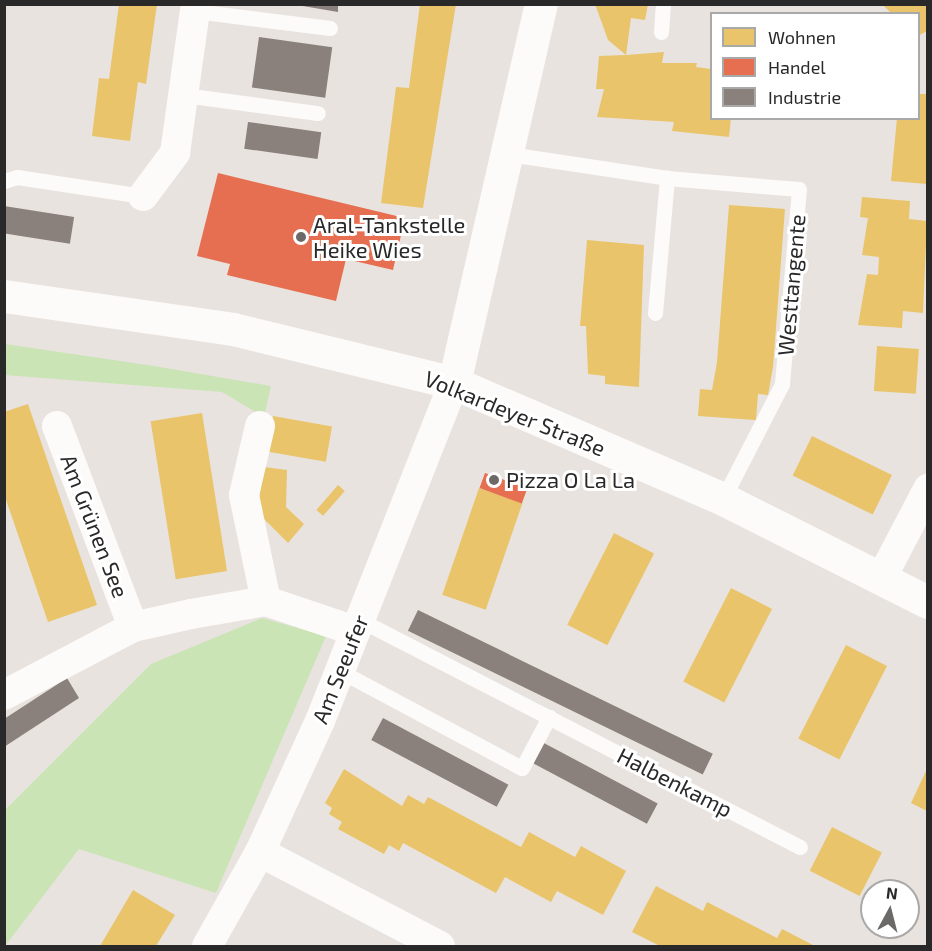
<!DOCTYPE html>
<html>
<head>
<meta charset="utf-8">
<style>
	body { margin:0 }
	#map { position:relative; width:932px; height:951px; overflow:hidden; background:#e8e3de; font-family:"Exo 2",sans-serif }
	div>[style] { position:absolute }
	.green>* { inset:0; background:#cae4b6 }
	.homes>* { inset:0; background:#e9c46a; transform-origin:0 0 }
	.shops>* { inset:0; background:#e76f51; transform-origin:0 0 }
	.industry>* { inset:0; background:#8a817c; transform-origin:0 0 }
	.service>* { height:15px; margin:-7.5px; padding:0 7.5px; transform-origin:7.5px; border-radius:7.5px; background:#fcfbfa }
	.minor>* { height:30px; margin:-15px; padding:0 15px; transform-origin:15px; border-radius:15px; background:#fcfbfa }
	.tertiary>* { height:33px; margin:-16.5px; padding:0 16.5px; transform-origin:16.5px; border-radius:16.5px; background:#fcfbfa }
	.secondary>* { height:33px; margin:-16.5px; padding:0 16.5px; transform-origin:16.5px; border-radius:16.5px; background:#fcfbfa }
	.dots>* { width:16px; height:16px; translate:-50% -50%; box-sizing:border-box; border:3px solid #fff; border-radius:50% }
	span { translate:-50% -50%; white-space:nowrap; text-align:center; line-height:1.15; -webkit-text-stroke:6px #fff; paint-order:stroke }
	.poi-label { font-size:22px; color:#292929 }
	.left { translate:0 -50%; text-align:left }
	.street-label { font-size:22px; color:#292929 }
	.frame { position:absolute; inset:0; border:6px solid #292929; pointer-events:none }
	.legend { position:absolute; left:710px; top:12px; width:210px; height:108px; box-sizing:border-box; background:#fff; border:2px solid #a9a9a9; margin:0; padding:8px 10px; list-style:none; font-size:18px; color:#292929 }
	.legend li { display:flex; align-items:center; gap:12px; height:30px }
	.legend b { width:30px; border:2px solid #a9a9a9 }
	.north { position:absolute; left:860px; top:879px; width:60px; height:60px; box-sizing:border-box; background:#fff; border:2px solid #a9a9a9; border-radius:50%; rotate:7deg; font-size:16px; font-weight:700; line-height:24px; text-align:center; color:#292929 }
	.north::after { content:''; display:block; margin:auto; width:21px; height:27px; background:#6c6a68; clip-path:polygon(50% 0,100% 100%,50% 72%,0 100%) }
</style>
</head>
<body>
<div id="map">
	<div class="green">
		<div style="clip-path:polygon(5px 344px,154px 366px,271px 386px,264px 417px,222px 392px,5px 375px)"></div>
		<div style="clip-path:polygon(262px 618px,326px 636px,216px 893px,79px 849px,5px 946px,5px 810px,151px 664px)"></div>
	</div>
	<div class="homes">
		<div style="clip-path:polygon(119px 4px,157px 4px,146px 84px,138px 82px,130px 141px,92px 136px,99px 78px,109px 79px)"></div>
		<div style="clip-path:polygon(420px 4px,456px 4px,423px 208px,381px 203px,396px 87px,409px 88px)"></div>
		<div style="clip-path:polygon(595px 4px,648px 4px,645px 20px,631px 18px,626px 55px,664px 52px,662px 63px,697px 63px,696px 67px,711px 69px,711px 118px,731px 118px,729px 137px,672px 131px,674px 122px,597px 117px,604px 89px,596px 89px,599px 56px,626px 55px,608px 40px)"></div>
		<div style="clip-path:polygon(882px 4px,927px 4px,927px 31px,918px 36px,918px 14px,892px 14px)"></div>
		<div style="clip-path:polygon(918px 94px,927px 94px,927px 184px,891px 181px,897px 118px,918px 118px)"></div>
		<div style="clip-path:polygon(862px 197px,910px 201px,909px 219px,927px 221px,923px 313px,903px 311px,902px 328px,858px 325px,867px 274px,878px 275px,879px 257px,862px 255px,868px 218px,860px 217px)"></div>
		<div style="clip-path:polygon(729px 205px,785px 209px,773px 367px,768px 395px,758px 394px,756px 420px,698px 416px,700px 389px,712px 390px,717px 362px)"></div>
		<div style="clip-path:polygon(587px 240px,644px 245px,639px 387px,605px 384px,605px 376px,588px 374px,586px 326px,580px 326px)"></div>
		<div style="left:877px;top:346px;width:42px;height:45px;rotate:4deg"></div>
		<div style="clip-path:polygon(28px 404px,97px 605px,48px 622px,4px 494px,4px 412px)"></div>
		<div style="left:202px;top:413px;width:160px;height:52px;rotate:81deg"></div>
		<div style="left:273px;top:416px;width:60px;height:36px;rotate:10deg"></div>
		<div style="left:812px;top:436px;width:89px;height:44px;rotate:26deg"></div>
		<div style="clip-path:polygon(264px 467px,287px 470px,286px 507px,304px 524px,288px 543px,257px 512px)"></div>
		<div style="left:338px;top:485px;width:9px;height:33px;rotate:41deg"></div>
		<div style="left:479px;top:488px;width:46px;height:113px;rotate:19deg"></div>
		<div style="left:614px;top:533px;width:45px;height:103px;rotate:27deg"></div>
		<div style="left:731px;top:588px;width:46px;height:105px;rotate:27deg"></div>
		<div style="left:846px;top:645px;width:46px;height:105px;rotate:27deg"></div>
		<div style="clip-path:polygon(344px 769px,402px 806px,408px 795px,424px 804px,428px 797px,521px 847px,529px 832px,575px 857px,581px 846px,626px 871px,603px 915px,557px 891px,551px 902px,505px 877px,496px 893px,403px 843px,399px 851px,389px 845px,384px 854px,338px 829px,342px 822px,329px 814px,332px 808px,325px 803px)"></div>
		<div style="clip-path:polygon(927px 769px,927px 811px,911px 803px)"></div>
		<div style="left:832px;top:827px;width:56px;height:49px;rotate:27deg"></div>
		<div style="clip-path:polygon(656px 886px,703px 911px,707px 902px,777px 938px,782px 929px,815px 946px,660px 946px,632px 932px)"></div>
		<div style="clip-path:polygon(133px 890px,175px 915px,156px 946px,100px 946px)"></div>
	</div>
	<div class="shops">
		<div style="clip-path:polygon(218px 173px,405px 218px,393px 270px,346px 259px,336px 301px,227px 275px,230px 264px,197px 256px)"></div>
		<div style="left:485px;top:473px;width:45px;height:16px;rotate:20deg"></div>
	</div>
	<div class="industry">
		<div style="clip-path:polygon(291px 4px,338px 4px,338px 12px)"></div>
		<div style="left:259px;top:37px;width:74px;height:51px;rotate:8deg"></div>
		<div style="left:248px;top:122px;width:74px;height:27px;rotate:8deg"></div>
		<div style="left:4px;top:206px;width:71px;height:27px;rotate:9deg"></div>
		<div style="left:418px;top:610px;width:328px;height:23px;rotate:26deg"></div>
		<div style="clip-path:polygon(67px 678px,79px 698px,4px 747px,4px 719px)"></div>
		<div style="left:383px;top:718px;width:142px;height:25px;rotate:28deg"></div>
		<div style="left:542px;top:742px;width:131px;height:23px;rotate:28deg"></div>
	</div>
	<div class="service">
		<div style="left:195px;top:11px;width:136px;rotate:7.2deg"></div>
		<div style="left:661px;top:32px;width:28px;rotate:-86deg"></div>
		<div style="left:184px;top:95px;width:135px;rotate:7.7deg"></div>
		<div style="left:509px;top:154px;width:160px;rotate:8.6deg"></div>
		<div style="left:667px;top:178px;width:132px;rotate:4.8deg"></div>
		<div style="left:799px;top:189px;width:196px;rotate:95deg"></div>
		<div style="left:782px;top:384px;width:129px;rotate:117.2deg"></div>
		<div style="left:4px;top:181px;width:14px;rotate:-17deg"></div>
		<div style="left:17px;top:177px;width:127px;rotate:8.6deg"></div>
		<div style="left:655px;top:313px;width:136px;rotate:-84.9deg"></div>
		<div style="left:360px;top:620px;width:495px;rotate:27.3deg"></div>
		<div style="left:340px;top:671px;width:206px;rotate:28.1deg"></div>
		<div style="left:522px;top:768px;width:58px;rotate:-62.1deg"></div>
	</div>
	<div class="minor">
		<div style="left:143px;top:196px;width:54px;rotate:-53.3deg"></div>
		<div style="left:175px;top:153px;width:150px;rotate:-82deg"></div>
		<div style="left:57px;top:426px;width:215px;rotate:69.3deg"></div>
		<div style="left:260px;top:426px;width:71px;rotate:103.1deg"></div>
		<div style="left:244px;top:495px;width:108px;rotate:78.3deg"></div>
		<div style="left:881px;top:579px;width:102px;rotate:-62.4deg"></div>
		<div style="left:4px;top:695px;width:146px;rotate:-27.8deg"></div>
		<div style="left:133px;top:627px;width:59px;rotate:-12.6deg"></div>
		<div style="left:191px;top:614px;width:76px;rotate:-9.8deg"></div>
		<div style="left:266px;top:601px;width:94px;rotate:18.6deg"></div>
		<div style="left:260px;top:852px;width:203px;rotate:27.6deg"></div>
		<div style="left:207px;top:946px;width:108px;rotate:-60.6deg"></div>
		<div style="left:260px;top:852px;width:144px;rotate:-65.4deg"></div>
		<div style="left:320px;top:721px;width:364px;rotate:-68.4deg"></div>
	</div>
	<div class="tertiary">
		<div style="left:454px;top:383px;width:389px;rotate:-77.1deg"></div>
	</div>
	<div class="secondary">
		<div style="left:4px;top:296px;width:231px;rotate:8.2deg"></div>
		<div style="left:233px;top:329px;width:228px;rotate:13.7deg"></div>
		<div style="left:454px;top:383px;width:293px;rotate:23.3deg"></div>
		<div style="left:723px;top:499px;width:229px;rotate:26.7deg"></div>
	</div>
	<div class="dots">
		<div style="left:301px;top:237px;background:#6c6a68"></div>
		<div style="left:494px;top:480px;background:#6c6a68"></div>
	</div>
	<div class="poi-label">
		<span class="left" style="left:313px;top:237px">Aral-Tankstelle<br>Heike Wies</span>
		<span class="left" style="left:506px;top:480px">Pizza O La La</span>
	</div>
	<div class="street-label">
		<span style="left:791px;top:285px;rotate:-85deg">Westtangente</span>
		<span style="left:515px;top:413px;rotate:22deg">Volkardeyer Straße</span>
		<span style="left:95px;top:526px;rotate:69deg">Am Grünen See</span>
		<span style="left:340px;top:669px;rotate:-68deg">Am Seeufer</span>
		<span style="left:675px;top:782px;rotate:27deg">Halbenkamp</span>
	</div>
	<div class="frame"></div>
	<ul class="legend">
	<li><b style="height:16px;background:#e9c46a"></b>Wohnen</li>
	<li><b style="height:16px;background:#e76f51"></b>Handel</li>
	<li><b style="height:16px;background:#8a817c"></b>Industrie</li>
	</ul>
	<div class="north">N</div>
</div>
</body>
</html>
